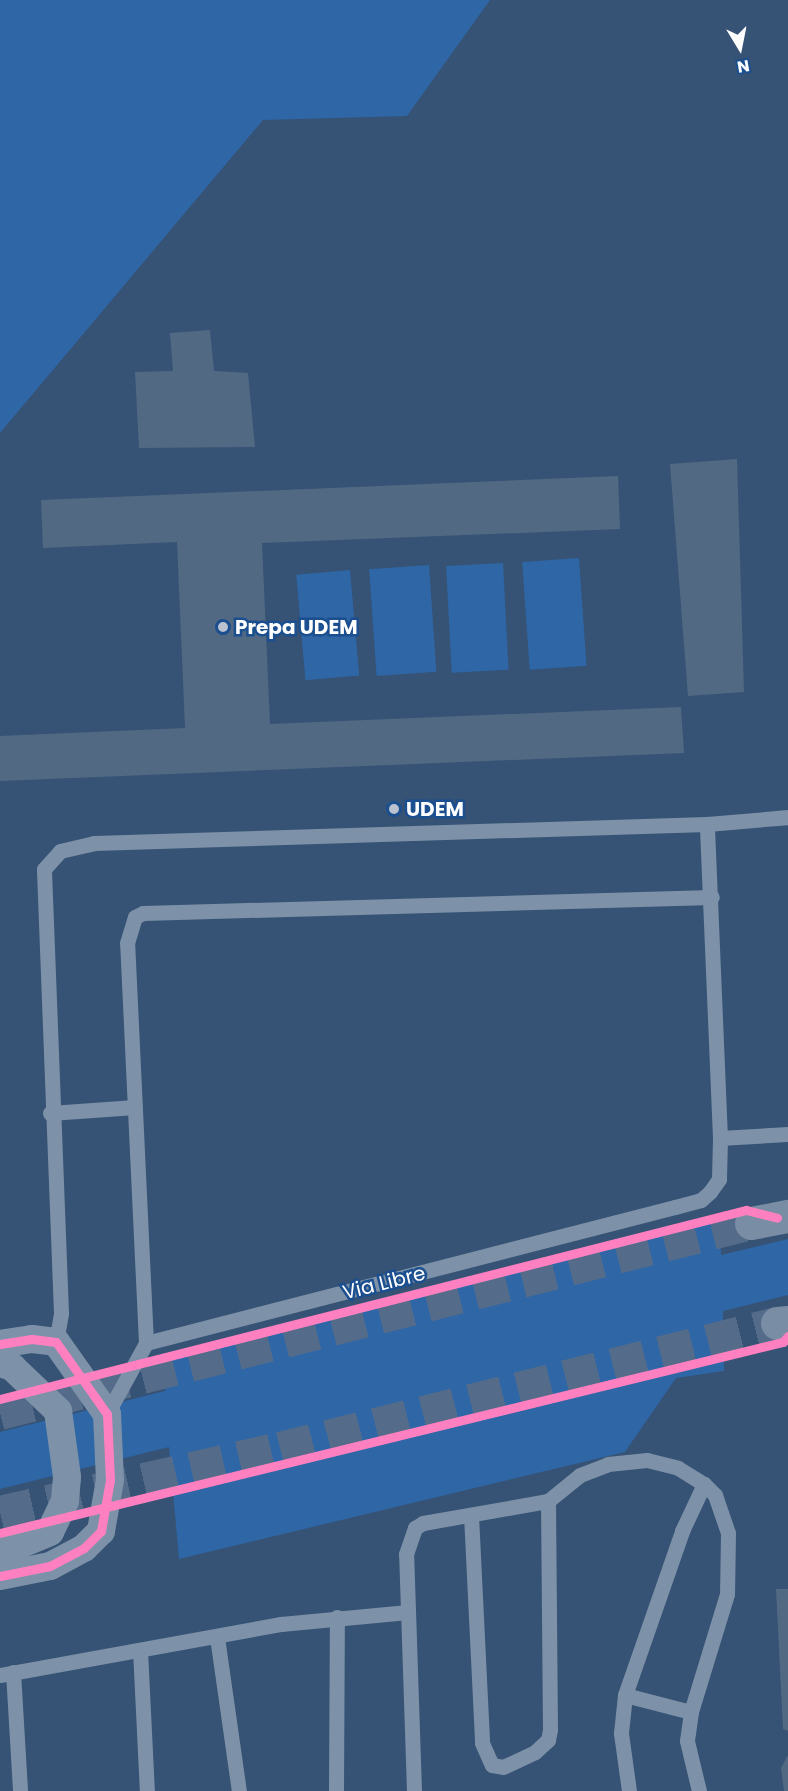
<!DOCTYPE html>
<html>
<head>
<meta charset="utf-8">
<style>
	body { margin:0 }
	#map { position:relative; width:788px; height:1791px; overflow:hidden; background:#365274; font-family:Poppins,sans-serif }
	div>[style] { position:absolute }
	.green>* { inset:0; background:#2f66a5; transform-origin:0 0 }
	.building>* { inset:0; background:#526984 }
	.secondary-tunnel>* { height:33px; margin-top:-16.5px; transform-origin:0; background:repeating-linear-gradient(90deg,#546c89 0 33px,transparent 0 49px) }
	.lane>* { height:15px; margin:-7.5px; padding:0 7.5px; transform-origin:7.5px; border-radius:7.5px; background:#7d92a8 }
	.street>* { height:28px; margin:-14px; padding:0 14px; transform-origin:14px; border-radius:14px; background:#7d92a8 }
	.secondary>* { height:33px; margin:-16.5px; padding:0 16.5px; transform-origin:16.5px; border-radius:16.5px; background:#798da4 }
	.cycleway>* { height:9px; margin:-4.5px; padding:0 4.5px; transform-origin:4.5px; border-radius:4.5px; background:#ff80c0 }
	.dots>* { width:16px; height:16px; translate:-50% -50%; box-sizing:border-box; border:3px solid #1b4f8f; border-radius:50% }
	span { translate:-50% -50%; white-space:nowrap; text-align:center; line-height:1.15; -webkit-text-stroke:5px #1b4f8f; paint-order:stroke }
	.poi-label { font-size:20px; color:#fff; font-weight:700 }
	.left { translate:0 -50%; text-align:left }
	.street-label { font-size:20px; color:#fff }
	.north { position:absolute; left:710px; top:18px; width:60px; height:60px; -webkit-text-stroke:4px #1b4f8f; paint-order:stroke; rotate:170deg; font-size:16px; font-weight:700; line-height:24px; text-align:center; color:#fff }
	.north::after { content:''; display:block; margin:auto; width:21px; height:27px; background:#fff; clip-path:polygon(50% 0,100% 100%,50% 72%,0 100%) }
</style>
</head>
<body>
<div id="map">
	<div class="green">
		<div style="clip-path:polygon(0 0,490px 0,407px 116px,263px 120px,0 433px)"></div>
		<div style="left:579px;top:558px;width:108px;height:57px;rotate:86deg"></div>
		<div style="left:503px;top:563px;width:107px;height:57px;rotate:87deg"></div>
		<div style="left:429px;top:565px;width:107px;height:60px;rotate:86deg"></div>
		<div style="left:350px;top:570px;width:106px;height:54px;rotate:85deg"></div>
		<div style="clip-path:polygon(720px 1216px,721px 1255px,788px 1239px,788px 1295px,723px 1311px,724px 1371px,676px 1378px,625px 1452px,179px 1559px,169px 1447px,0 1489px,0 1432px,165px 1391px,162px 1357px)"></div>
	</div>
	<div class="building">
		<div style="clip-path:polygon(210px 330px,214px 371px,248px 373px,255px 447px,139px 448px,135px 372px,173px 371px,170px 333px)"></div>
		<div style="clip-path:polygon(737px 459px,744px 692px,688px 696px,670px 464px)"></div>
		<div style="clip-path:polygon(618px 476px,620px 529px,262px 543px,270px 724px,681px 707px,684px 753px,0 781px,0 736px,185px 728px,177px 542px,43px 548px,41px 500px)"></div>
		<div style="clip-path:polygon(776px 1589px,788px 1589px,788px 1731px,783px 1729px)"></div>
		<div style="clip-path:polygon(788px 1755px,788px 1791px,784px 1791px,781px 1768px)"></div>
	</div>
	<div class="secondary-tunnel">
		<div style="left:0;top:1413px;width:775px;rotate:-14.2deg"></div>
		<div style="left:0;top:1512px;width:287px;rotate:-12.9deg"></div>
		<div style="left:280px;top:1448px;width:512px;rotate:-14.12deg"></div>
	</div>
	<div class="lane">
		<div style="left:50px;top:1113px;width:85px;rotate:-4deg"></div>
		<div style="left:720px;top:1138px;width:68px;rotate:-3.4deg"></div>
		<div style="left:56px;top:1342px;width:29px;rotate:-80deg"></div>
		<div style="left:61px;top:1313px;width:444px;rotate:-92.2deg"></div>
		<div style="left:44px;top:869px;width:24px;rotate:-48deg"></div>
		<div style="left:60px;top:851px;width:35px;rotate:-13deg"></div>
		<div style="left:94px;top:843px;width:613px;rotate:-1.78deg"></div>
		<div style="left:707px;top:824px;width:81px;rotate:-4.9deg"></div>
		<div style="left:146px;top:1343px;width:546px;rotate:-14.42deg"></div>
		<div style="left:675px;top:1207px;width:27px;rotate:-15deg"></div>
		<div style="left:701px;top:1200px;width:12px;rotate:-42deg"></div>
		<div style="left:710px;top:1192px;width:16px;rotate:-55deg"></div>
		<div style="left:719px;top:1179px;width:41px;rotate:-88.6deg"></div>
		<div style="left:720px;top:1138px;width:314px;rotate:-92.4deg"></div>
		<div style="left:107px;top:1414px;width:81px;rotate:-61.2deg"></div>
		<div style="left:146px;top:1343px;width:400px;rotate:-92.7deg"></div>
		<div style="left:127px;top:943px;width:27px;rotate:-73deg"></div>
		<div style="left:135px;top:917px;width:9px;rotate:-27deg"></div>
		<div style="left:143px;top:913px;width:569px;rotate:-1.61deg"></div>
		<div style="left:471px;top:1515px;width:228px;rotate:87.2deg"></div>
		<div style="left:482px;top:1743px;width:24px;rotate:66deg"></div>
		<div style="left:492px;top:1765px;width:11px;rotate:10deg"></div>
		<div style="left:503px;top:1767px;width:35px;rotate:-25deg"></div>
		<div style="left:535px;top:1752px;width:18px;rotate:-43deg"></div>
		<div style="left:548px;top:1740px;width:10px;rotate:-79deg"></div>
		<div style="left:550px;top:1730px;width:229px;rotate:-90.5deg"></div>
		<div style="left:217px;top:1637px;width:156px;rotate:81.9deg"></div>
		<div style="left:140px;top:1650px;width:141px;rotate:87.2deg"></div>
		<div style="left:13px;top:1672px;width:119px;rotate:86.6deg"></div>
		<div style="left:0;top:1675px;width:286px;rotate:-10.3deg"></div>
		<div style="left:281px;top:1624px;width:127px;rotate:-5.4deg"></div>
		<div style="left:625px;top:1695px;width:68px;rotate:14.4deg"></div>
		<div style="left:336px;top:1791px;width:174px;rotate:-89.7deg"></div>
		<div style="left:414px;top:1791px;width:237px;rotate:-91.9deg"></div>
		<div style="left:406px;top:1554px;width:28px;rotate:-71deg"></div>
		<div style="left:415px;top:1528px;width:9px;rotate:-32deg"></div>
		<div style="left:423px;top:1523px;width:127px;rotate:-10deg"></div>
		<div style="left:548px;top:1501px;width:41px;rotate:-39.1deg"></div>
		<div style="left:580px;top:1475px;width:30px;rotate:-21deg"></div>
		<div style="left:608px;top:1464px;width:39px;rotate:-6deg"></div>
		<div style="left:647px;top:1460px;width:32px;rotate:14deg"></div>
		<div style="left:678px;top:1468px;width:31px;rotate:32deg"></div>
		<div style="left:704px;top:1484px;width:16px;rotate:45deg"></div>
		<div style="left:715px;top:1495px;width:40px;rotate:71.1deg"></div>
		<div style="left:728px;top:1533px;width:61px;rotate:90.9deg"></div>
		<div style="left:727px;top:1594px;width:123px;rotate:107deg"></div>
		<div style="left:691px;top:1712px;width:29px;rotate:98deg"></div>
		<div style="left:687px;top:1741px;width:51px;rotate:76.5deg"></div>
		<div style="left:629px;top:1791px;width:59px;rotate:-97.9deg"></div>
		<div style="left:621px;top:1733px;width:38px;rotate:-84deg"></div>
		<div style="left:625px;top:1695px;width:174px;rotate:-70.8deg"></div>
		<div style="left:682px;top:1531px;width:52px;rotate:-64.9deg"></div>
	</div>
	<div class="street">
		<div style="left:0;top:1344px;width:32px;rotate:-9deg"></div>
		<div style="left:32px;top:1339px;width:24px;rotate:7deg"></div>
		<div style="left:56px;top:1342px;width:88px;rotate:54.7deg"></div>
		<div style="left:107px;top:1414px;width:66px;rotate:87.4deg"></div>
		<div style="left:110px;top:1480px;width:52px;rotate:100deg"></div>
		<div style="left:101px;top:1531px;width:24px;rotate:135deg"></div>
		<div style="left:84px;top:1548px;width:38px;rotate:152deg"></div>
		<div style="left:50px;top:1566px;width:51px;rotate:168.7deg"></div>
		<div style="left:0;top:1363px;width:13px;rotate:18deg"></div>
		<div style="left:12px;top:1367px;width:64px;rotate:43.7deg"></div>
		<div style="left:58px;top:1411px;width:67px;rotate:82.2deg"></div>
		<div style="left:67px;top:1477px;width:24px;rotate:95deg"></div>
		<div style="left:65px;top:1501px;width:34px;rotate:116deg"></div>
		<div style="left:50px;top:1532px;width:54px;rotate:157.2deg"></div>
	</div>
	<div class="secondary">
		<div style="left:751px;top:1223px;width:38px;rotate:-11deg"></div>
		<div style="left:777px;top:1323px;width:11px;rotate:-5deg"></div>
	</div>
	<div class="cycleway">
		<div style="left:0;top:1344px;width:32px;rotate:-9deg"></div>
		<div style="left:32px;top:1339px;width:24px;rotate:7deg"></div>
		<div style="left:56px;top:1342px;width:88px;rotate:54.7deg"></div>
		<div style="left:107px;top:1414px;width:66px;rotate:87.4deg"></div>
		<div style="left:110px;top:1480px;width:52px;rotate:100deg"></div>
		<div style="left:101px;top:1531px;width:24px;rotate:135deg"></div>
		<div style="left:84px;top:1548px;width:38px;rotate:152deg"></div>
		<div style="left:50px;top:1566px;width:51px;rotate:168.7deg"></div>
		<div style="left:0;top:1399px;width:770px;rotate:-14.22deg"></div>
		<div style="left:746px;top:1210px;width:32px;rotate:14deg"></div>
		<div style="left:0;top:1533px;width:806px;rotate:-13.71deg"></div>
		<div style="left:783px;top:1342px;width:8px;rotate:-50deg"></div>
	</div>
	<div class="dots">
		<div style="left:223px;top:627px;background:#b9c2ce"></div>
		<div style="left:394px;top:809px;background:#b9c2ce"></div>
	</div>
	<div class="poi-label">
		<span class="left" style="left:235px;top:627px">Prepa UDEM</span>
		<span class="left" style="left:406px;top:809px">UDEM</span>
	</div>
	<div class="street-label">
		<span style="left:384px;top:1283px;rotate:-14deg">Via Libre</span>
	</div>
	<div class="north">N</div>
</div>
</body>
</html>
